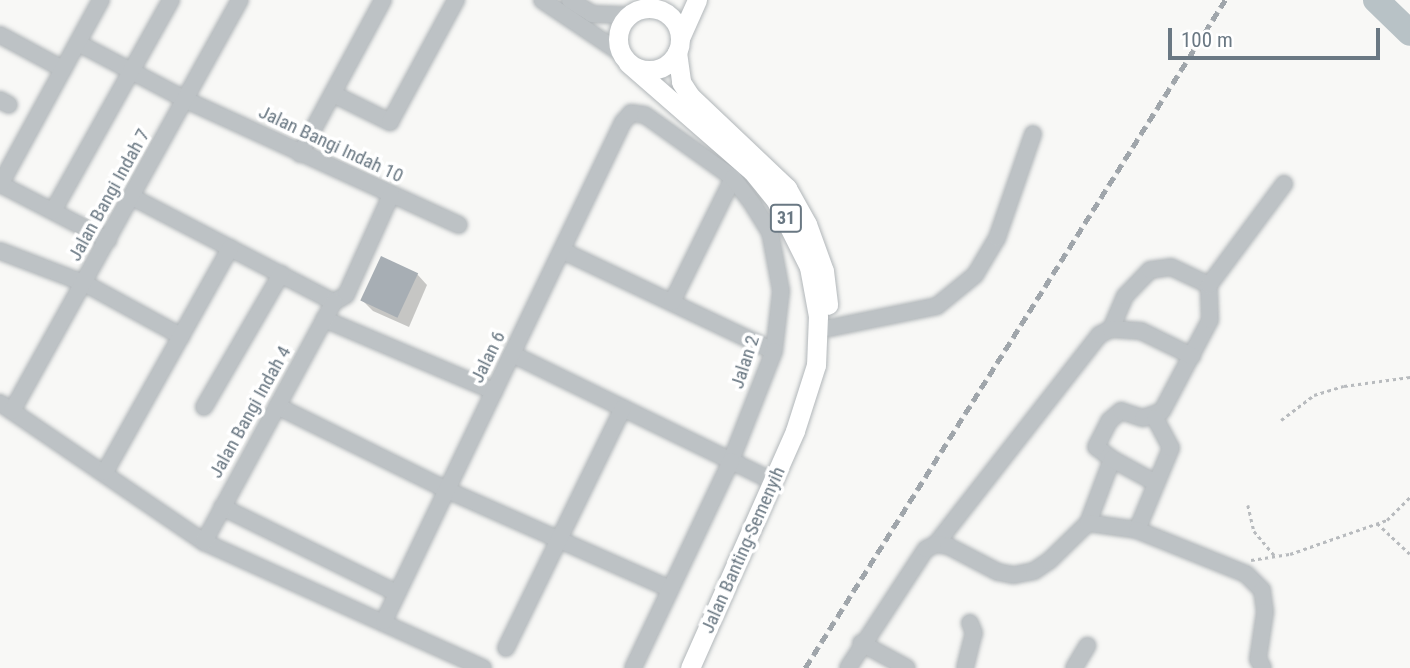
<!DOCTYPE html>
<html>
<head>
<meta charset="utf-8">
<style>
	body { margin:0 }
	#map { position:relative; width:1410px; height:668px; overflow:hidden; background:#f8f8f6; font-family:"Roboto Condensed",sans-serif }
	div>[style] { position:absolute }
	.shadow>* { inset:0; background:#0003 }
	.river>* { height:26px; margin:-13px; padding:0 13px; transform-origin:13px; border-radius:13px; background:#b8c2c6 }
	.building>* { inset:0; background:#a7aeb4; transform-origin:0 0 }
	.path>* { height:2.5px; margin-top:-1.25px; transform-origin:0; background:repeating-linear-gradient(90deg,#b8bbbe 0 3.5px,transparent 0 7px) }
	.roads { filter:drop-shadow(0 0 2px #b1b6b9) drop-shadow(0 0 2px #b1b6b9) }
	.minor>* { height:16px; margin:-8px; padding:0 8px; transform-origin:8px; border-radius:8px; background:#bdc2c5 }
	.major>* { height:19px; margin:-9.5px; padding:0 9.5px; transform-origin:9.5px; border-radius:9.5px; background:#fff }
	.major>.ring { margin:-9.5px; padding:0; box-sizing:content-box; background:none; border:19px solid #fff; border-radius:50% }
	.rail>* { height:4.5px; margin-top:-2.25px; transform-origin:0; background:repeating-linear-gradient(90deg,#a0a6ab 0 10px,transparent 0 15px) }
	span { translate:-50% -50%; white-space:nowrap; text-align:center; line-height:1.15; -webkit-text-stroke:7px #fff; paint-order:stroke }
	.shield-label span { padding:2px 5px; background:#fff; border:2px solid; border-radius:5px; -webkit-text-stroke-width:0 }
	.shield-label { font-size:18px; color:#6a7883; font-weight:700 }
	.street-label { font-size:19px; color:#6a7883 }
	.scale { position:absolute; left:1168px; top:28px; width:212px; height:32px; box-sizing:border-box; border:4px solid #6a7883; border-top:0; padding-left:9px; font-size:21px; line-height:24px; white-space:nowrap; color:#6a7883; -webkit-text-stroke:5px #fff; paint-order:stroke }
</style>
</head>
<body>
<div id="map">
	<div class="shadow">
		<div style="clip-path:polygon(417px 274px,427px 285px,409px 327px,373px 311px,363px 301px)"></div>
	</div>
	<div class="river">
		<div style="left:1376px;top:0;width:47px;rotate:44.1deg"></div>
	</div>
	<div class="building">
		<div style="left:381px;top:256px;width:41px;height:49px;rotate:25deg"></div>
	</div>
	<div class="path">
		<div style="left:1281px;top:420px;width:41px;rotate:-37.1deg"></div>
		<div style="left:1314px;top:395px;width:31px;rotate:-17deg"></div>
		<div style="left:1344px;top:386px;width:67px;rotate:-7.8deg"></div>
		<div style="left:1248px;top:505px;width:27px;rotate:77deg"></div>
		<div style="left:1254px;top:531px;width:33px;rotate:50deg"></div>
		<div style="left:1377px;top:523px;width:45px;rotate:43.2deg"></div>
		<div style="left:1251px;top:560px;width:39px;rotate:-9deg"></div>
		<div style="left:1290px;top:554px;width:103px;rotate:-19.3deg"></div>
		<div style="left:1387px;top:520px;width:33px;rotate:-45deg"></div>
	</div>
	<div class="roads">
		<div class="minor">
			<div style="left:542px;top:0;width:97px;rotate:34deg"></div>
			<div style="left:570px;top:0;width:26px;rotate:32deg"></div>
			<div style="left:592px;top:14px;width:36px;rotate:2deg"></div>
			<div style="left:0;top:35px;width:72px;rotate:28.4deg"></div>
			<div style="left:78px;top:43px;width:122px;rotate:27.8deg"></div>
			<div style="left:186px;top:100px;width:300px;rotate:24.6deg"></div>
			<div style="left:333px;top:94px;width:64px;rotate:26.2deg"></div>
			<div style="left:390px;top:122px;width:139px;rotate:-61.6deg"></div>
			<div style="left:0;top:100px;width:10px;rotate:29deg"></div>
			<div style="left:300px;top:154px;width:175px;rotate:-61.7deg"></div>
			<div style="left:0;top:184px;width:122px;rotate:27.4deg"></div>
			<div style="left:0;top:185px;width:211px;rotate:-61.4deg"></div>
			<div style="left:132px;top:197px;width:228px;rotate:27.5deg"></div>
			<div style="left:53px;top:211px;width:242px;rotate:-60.8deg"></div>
			<div style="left:0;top:251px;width:90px;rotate:20.9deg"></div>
			<div style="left:84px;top:283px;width:111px;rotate:28.7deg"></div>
			<div style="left:563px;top:251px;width:233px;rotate:25.4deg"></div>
			<div style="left:334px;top:302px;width:14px;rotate:-30deg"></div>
			<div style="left:346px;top:295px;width:110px;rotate:-65.8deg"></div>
			<div style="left:672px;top:302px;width:138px;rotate:-63.8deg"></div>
			<div style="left:324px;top:319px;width:185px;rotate:23deg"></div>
			<div style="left:830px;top:328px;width:109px;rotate:-11.6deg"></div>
			<div style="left:937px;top:306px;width:49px;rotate:-39.2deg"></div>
			<div style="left:975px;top:275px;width:43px;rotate:-59.3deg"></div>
			<div style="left:997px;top:238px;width:110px;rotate:-70.9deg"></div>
			<div style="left:1111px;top:329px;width:36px;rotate:-67deg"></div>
			<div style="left:1125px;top:296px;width:36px;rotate:-46deg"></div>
			<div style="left:1150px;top:270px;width:21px;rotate:-8deg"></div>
			<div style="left:1171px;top:267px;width:42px;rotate:25.3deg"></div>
			<div style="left:512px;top:354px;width:292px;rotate:26deg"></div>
			<div style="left:0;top:403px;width:247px;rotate:34.3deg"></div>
			<div style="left:204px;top:542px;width:306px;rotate:24.3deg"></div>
			<div style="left:277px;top:406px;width:190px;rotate:26.3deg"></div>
			<div style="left:447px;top:490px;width:244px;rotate:23.9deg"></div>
			<div style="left:204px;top:407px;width:154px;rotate:-59.9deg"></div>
			<div style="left:12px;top:411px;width:470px;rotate:-61deg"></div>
			<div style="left:1112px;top:459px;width:20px;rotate:-143deg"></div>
			<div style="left:1096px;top:447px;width:29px;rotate:-63deg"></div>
			<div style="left:1109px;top:421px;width:16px;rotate:-40deg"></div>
			<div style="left:1121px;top:411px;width:23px;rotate:18deg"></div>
			<div style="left:1143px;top:418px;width:20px;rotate:-20deg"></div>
			<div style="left:1162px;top:411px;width:103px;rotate:-62.2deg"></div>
			<div style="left:1210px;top:320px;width:35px;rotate:-92deg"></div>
			<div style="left:1209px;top:285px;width:126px;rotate:-53.4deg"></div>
			<div style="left:105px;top:472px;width:257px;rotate:-60.8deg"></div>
			<div style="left:222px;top:507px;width:195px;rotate:26.2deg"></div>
			<div style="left:1088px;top:523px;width:68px;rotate:-69.4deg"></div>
			<div style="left:1112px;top:459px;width:50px;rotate:28.6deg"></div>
			<div style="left:1137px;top:530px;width:89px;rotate:-67.5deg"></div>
			<div style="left:1171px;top:448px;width:34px;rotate:-118deg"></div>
			<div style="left:204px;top:542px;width:273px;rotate:-61.6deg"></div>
			<div style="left:936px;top:544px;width:265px;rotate:-52deg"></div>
			<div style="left:1099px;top:335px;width:13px;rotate:-27deg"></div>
			<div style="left:1111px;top:329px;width:30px;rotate:4deg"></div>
			<div style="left:1141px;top:331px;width:57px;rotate:26.1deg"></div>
			<div style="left:384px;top:621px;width:553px;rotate:-64.41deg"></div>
			<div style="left:623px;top:122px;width:12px;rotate:-48deg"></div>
			<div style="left:631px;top:113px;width:14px;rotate:8deg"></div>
			<div style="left:645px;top:115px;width:108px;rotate:35.6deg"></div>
			<div style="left:733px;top:178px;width:34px;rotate:53deg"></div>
			<div style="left:753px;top:205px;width:32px;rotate:58deg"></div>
			<div style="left:770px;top:232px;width:60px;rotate:79.4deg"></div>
			<div style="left:781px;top:291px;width:60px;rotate:96.7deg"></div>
			<div style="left:774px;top:351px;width:118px;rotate:111.4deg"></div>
			<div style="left:731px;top:461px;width:229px;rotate:115.3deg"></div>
			<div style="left:861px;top:643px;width:52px;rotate:28.5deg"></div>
			<div style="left:506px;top:648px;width:267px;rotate:-64deg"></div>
			<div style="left:848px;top:668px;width:142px;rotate:-56.8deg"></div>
			<div style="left:926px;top:549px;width:11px;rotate:-27deg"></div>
			<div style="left:936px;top:544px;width:12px;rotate:9deg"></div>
			<div style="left:948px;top:546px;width:56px;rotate:27.5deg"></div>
			<div style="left:998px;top:572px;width:16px;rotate:11deg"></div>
			<div style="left:1014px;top:575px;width:20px;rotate:-11deg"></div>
			<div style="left:1034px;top:571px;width:18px;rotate:-34deg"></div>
			<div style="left:1049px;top:561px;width:54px;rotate:-44.3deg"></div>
			<div style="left:1088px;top:523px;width:49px;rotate:8.1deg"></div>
			<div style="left:1137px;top:530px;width:118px;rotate:22deg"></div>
			<div style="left:1246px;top:574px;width:23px;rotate:45deg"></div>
			<div style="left:1262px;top:590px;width:22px;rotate:82deg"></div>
			<div style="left:1265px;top:612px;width:48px;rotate:98.5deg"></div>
			<div style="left:1258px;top:659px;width:10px;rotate:61deg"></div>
			<div style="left:965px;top:668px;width:36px;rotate:-76deg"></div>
			<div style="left:974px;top:633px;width:11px;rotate:-112deg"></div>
			<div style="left:1074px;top:668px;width:26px;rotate:-59deg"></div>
		</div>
		<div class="major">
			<div class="ring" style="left:618px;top:8px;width:43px;height:43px"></div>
			<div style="left:680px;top:38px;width:42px;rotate:-65.9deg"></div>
			<div style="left:677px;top:52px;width:30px;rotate:82deg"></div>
			<div style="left:681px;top:82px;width:17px;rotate:57deg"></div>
			<div style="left:690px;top:96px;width:134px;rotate:43.5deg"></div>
			<div style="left:787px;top:188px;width:41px;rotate:60.9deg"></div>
			<div style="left:807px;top:224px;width:50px;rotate:70.1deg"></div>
			<div style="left:824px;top:271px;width:34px;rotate:83deg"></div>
			<div style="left:628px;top:63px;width:164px;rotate:41.1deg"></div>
			<div style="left:752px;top:171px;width:36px;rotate:51deg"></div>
			<div style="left:775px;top:199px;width:76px;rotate:63.4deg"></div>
			<div style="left:809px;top:267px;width:50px;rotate:79.6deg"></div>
			<div style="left:818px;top:316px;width:49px;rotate:92.3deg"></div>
			<div style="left:816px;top:365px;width:69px;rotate:107.7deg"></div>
			<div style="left:795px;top:431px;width:259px;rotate:113.9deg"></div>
		</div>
	</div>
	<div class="rail">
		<div style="left:805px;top:668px;width:789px;rotate:-57.84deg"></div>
	</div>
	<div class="shield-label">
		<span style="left:786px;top:218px">31</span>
	</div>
	<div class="street-label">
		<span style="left:331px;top:144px;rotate:25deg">Jalan Bangi Indah 10</span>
		<span style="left:109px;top:195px;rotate:-61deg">Jalan Bangi Indah 7</span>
		<span style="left:488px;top:357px;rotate:-64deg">Jalan 6</span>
		<span style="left:745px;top:362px;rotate:-72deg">Jalan 2</span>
		<span style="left:250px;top:412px;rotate:-61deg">Jalan Bangi Indah 4</span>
		<span style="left:743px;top:550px;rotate:-66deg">Jalan Banting-Semenyih</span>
	</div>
	<div class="scale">100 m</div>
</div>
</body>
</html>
